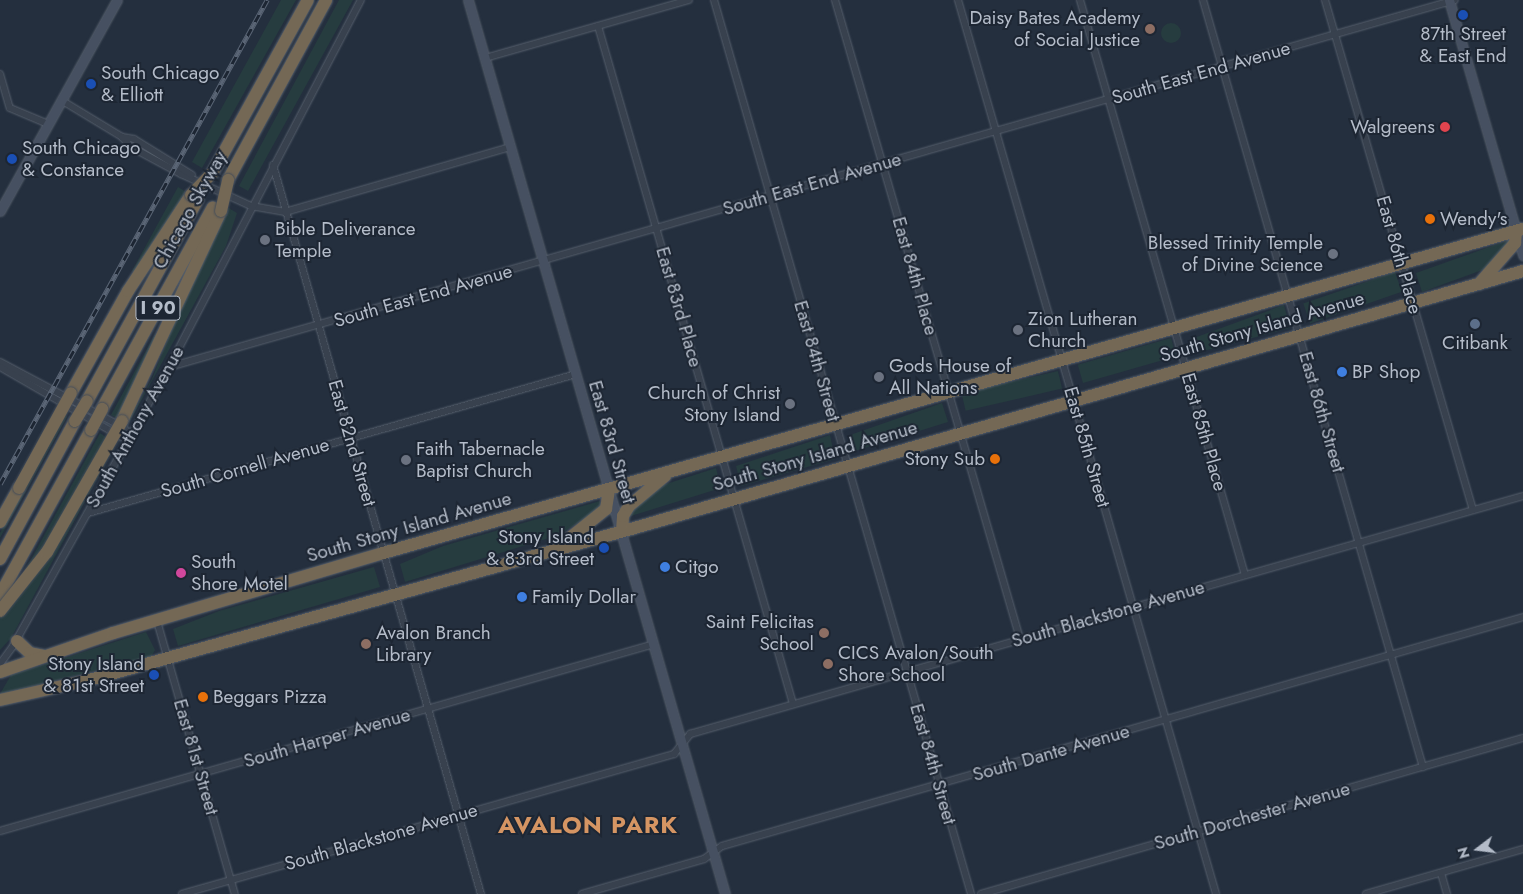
<!DOCTYPE html>
<html>
<head>
<meta charset="utf-8">
<style>
	body { margin:0 }
	#map { position:relative; width:1523px; height:894px; overflow:hidden; background:#242f3e; font-family:Jost,sans-serif }
	div>[style] { position:absolute }
	.green>* { inset:0; background:#263c3f; transform-origin:0 0 }
	.round { border-radius:50% }
	.roads { filter:drop-shadow(0 0 1px #565f6c) drop-shadow(0 0 1px #565f6c) }
	.street>* { height:6px; margin:-3px; padding:0 3px; transform-origin:3px; border-radius:3px; background:#38414e }
	.secondary>* { height:9px; margin:-4.5px; padding:0 4.5px; transform-origin:4.5px; border-radius:4.5px; background:#465061 }
	.highway>* { height:12px; margin:-6px; padding:0 6px; transform-origin:6px; border-radius:6px; background:#746855 }
	.rail>* { height:4.5px; margin-top:-2.25px; transform-origin:0; background:repeating-linear-gradient(90deg,#1d2633 0 8px,#5a6575 0 16px); box-sizing:border-box; border-block:1px solid #5a6575 }
	.bridges { filter:drop-shadow(0 0 1px #434c59) drop-shadow(0 0 1px #434c59) }
	.highway-bridge>* { height:12px; margin:-6px; padding:0 6px; transform-origin:6px; border-radius:6px; background:#746855 }
	.dots>* { width:14px; height:14px; translate:-50% -50%; box-sizing:border-box; border:2px solid #1d2633; border-radius:50% }
	span { translate:-50% -50%; white-space:nowrap; text-align:center; line-height:1.15; -webkit-text-stroke:4px #1d2633; paint-order:stroke }
	.shield-label span { padding:1px 4px; background:#1d2633; border:1px solid; border-radius:4px; -webkit-text-stroke-width:0 }
	.shield-label { font-size:18px; color:#b4bcc9; font-weight:700 }
	.poi-label { font-size:19px; color:#b4bcc9 }
	.right { translate:-100% -50%; text-align:right }
	.left { translate:0 -50%; text-align:left }
	.street-label { font-size:19px; color:#b4bcc9 }
	.district-label { font-size:24px; color:#d59563; font-weight:700; letter-spacing:1px }
	.north { position:absolute; left:1453px; top:824px; width:50px; height:50px; -webkit-text-stroke:4px #1d2633; paint-order:stroke; rotate:255deg; font-size:14px; font-weight:700; line-height:20px; text-align:center; color:#b4bcc9 }
	.north::after { content:''; display:block; margin:auto; width:18px; height:22px; background:#b4bcc9; clip-path:polygon(50% 0,100% 100%,50% 72%,0 100%) }
</style>
</head>
<body>
<div id="map">
	<div class="green">
		<div style="clip-path:polygon(281px 0,296px 0,202px 168px,192px 162px)"></div>
		<div style="clip-path:polygon(339px 0,353px 0,248px 191px,239px 186px)"></div>
		<div class="round" style="left:1161px;top:23px;width:20px;height:20px"></div>
		<div style="clip-path:polygon(178px 187px,188px 193px,133px 272px,132px 271px)"></div>
		<div style="clip-path:polygon(227px 207px,237px 213px,226px 246px,130px 421px,127px 423px,152px 379px,193px 275px)"></div>
		<div style="clip-path:polygon(1509px 240px,1510px 246px,1485px 269px,1422px 292px,1416px 273px)"></div>
		<div style="left:1395px;top:272px;width:21px;height:97px;rotate:71deg"></div>
		<div style="clip-path:polygon(1284px 305px,1290px 328px,1196px 353px,1191px 339px)"></div>
		<div style="clip-path:polygon(155px 334px,157px 335px,117px 418px,111px 415px)"></div>
		<div style="left:1171px;top:338px;width:19px;height:97px;rotate:74deg"></div>
		<div style="left:1058px;top:371px;width:18px;height:99px;rotate:77deg"></div>
		<div style="clip-path:polygon(942px 403px,948px 422px,855px 451px,850px 435px)"></div>
		<div style="clip-path:polygon(65px 415px,67px 417px,0 538px,0 533px)"></div>
		<div style="clip-path:polygon(100px 433px,116px 444px,11px 638px,0 650px,0 616px)"></div>
		<div style="clip-path:polygon(830px 435px,835px 459px,741px 486px,736px 466px)"></div>
		<div style="clip-path:polygon(716px 468px,721px 488px,631px 516px,631px 510px,657px 487px)"></div>
		<div style="clip-path:polygon(600px 501px,601px 508px,559px 535px,405px 582px,400px 564px,443px 546px)"></div>
		<div style="clip-path:polygon(374px 567px,380px 587px,178px 646px,173px 629px,219px 611px)"></div>
		<div style="clip-path:polygon(146px 632px,155px 650px,151px 657px,0 694px,11px 675px)"></div>
	</div>
	<div class="roads">
		<div class="street">
			<div style="left:714px;top:0;width:930px;rotate:73.96deg"></div>
			<div style="left:835px;top:0;width:665px;rotate:73.85deg"></div>
			<div style="left:958px;top:0;width:930px;rotate:73.9deg"></div>
			<div style="left:1080px;top:0;width:598px;rotate:73.99deg"></div>
			<div style="left:1203px;top:0;width:798px;rotate:74deg"></div>
			<div style="left:1325px;top:0;width:531px;rotate:73.82deg"></div>
			<div style="left:598px;top:26px;width:705px;rotate:73.95deg"></div>
			<div style="left:485px;top:58px;width:212px;rotate:-15.9deg"></div>
			<div style="left:0;top:74px;width:35px;rotate:74deg"></div>
			<div style="left:10px;top:108px;width:41px;rotate:22.8deg"></div>
			<div style="left:61px;top:100px;width:71px;rotate:31.2deg"></div>
			<div style="left:122px;top:137px;width:13px;rotate:48deg"></div>
			<div style="left:131px;top:147px;width:57px;rotate:28.4deg"></div>
			<div style="left:181px;top:174px;width:77px;rotate:24.6deg"></div>
			<div style="left:251px;top:206px;width:35px;rotate:10deg"></div>
			<div style="left:285px;top:212px;width:234px;rotate:-16.1deg"></div>
			<div style="left:122px;top:137px;width:12px;rotate:9deg"></div>
			<div style="left:134px;top:139px;width:68px;rotate:31.8deg"></div>
			<div style="left:273px;top:165px;width:758px;rotate:74.08deg"></div>
			<div style="left:0;top:362px;width:140px;rotate:28deg"></div>
			<div style="left:124px;top:428px;width:11px;rotate:49deg"></div>
			<div style="left:0;top:367px;width:140px;rotate:30deg"></div>
			<div style="left:121px;top:437px;width:10px;rotate:-6deg"></div>
			<div style="left:169px;top:367px;width:1337px;rotate:-15.93deg"></div>
			<div style="left:88px;top:513px;width:507px;rotate:-15.9deg"></div>
			<div style="left:157px;top:621px;width:284px;rotate:74.1deg"></div>
			<div style="left:0;top:664px;width:22px;rotate:-54deg"></div>
			<div style="left:13px;top:646px;width:320px;rotate:-60.8deg"></div>
			<div style="left:169px;top:367px;width:414px;rotate:-62.4deg"></div>
			<div style="left:0;top:831px;width:680px;rotate:-15.96deg"></div>
			<div style="left:1441px;top:873px;width:22px;rotate:74deg"></div>
			<div style="left:182px;top:894px;width:512px;rotate:-15.88deg"></div>
			<div style="left:674px;top:754px;width:26px;rotate:-51deg"></div>
			<div style="left:690px;top:734px;width:866px;rotate:-15.95deg"></div>
			<div style="left:582px;top:894px;width:127px;rotate:-16deg"></div>
			<div style="left:704px;top:859px;width:22px;rotate:-36deg"></div>
			<div style="left:722px;top:846px;width:833px;rotate:-15.95deg"></div>
			<div style="left:981px;top:894px;width:564px;rotate:-16.06deg"></div>
			<div style="left:1366px;top:894px;width:163px;rotate:-16deg"></div>
		</div>
		<div class="secondary">
			<div style="left:468px;top:0;width:930px;rotate:73.96deg"></div>
			<div style="left:1449px;top:0;width:266px;rotate:73.8deg"></div>
			<div style="left:0;top:211px;width:241px;rotate:-61deg"></div>
		</div>
		<div class="highway">
			<div style="left:213px;top:172px;width:196px;rotate:-61.1deg"></div>
			<div style="left:228px;top:180px;width:205px;rotate:-61.4deg"></div>
			<div style="left:1479px;top:284px;width:55px;rotate:-48.7deg"></div>
			<div style="left:1515px;top:243px;width:12px;rotate:-85deg"></div>
			<div style="left:71px;top:393px;width:117px;rotate:-60.8deg"></div>
			<div style="left:128px;top:291px;width:115px;rotate:-56.7deg"></div>
			<div style="left:87px;top:401px;width:230px;rotate:-61.2deg"></div>
			<div style="left:102px;top:409px;width:230px;rotate:-61.2deg"></div>
			<div style="left:122px;top:421px;width:232px;rotate:-64.8deg"></div>
			<div style="left:0;top:522px;width:39px;rotate:-61deg"></div>
			<div style="left:622px;top:531px;width:15px;rotate:-86deg"></div>
			<div style="left:623px;top:516px;width:12px;rotate:-59deg"></div>
			<div style="left:629px;top:506px;width:47px;rotate:-39.8deg"></div>
			<div style="left:561px;top:545px;width:58px;rotate:-38.7deg"></div>
			<div style="left:606px;top:509px;width:19px;rotate:-81deg"></div>
			<div style="left:0;top:559px;width:157px;rotate:-61.5deg"></div>
			<div style="left:0;top:595px;width:188px;rotate:-61.1deg"></div>
			<div style="left:17px;top:641px;width:18px;rotate:43deg"></div>
			<div style="left:30px;top:653px;width:14px;rotate:12deg"></div>
			<div style="left:0;top:672px;width:120px;rotate:-19deg"></div>
			<div style="left:113px;top:633px;width:282px;rotate:-16.5deg"></div>
			<div style="left:383px;top:553px;width:1185px;rotate:-15.87deg"></div>
			<div style="left:0;top:700px;width:91px;rotate:-12.7deg"></div>
			<div style="left:89px;top:680px;width:563px;rotate:-15.57deg"></div>
			<div style="left:631px;top:529px;width:929px;rotate:-16.13deg"></div>
		</div>
	</div>
	<div class="rail">
		<div style="left:0;top:484px;width:553px;rotate:-61.12deg"></div>
	</div>
	<div class="bridges">
		<div class="highway-bridge">
			<div style="left:191px;top:195px;width:32px;rotate:-46deg"></div>
			<div style="left:221px;top:211px;width:32px;rotate:-77deg"></div>
			<div style="left:75px;top:421px;width:23px;rotate:-59deg"></div>
			<div style="left:91px;top:430px;width:24px;rotate:-62deg"></div>
			<div style="left:19px;top:488px;width:108px;rotate:-61.3deg"></div>
			<div style="left:0;top:611px;width:75px;rotate:-51.5deg"></div>
			<div style="left:47px;top:552px;width:151px;rotate:-60.2deg"></div>
		</div>
	</div>
	<div class="dots">
		<div style="left:1463px;top:15px;background:#1a4fb4"></div>
		<div style="left:1150px;top:29px;background:#8d6e63"></div>
		<div style="left:91px;top:84px;background:#1a4fb4"></div>
		<div style="left:1445px;top:127px;background:#e0444e"></div>
		<div style="left:12px;top:159px;background:#1a4fb4"></div>
		<div style="left:1430px;top:219px;background:#e8710a"></div>
		<div style="left:265px;top:240px;background:#6b7280"></div>
		<div style="left:1333px;top:254px;background:#6b7280"></div>
		<div style="left:1475px;top:324px;background:#5c6f8a"></div>
		<div style="left:1018px;top:330px;background:#6b7280"></div>
		<div style="left:1342px;top:372px;background:#3f7fe0"></div>
		<div style="left:879px;top:377px;background:#6b7280"></div>
		<div style="left:790px;top:404px;background:#6b7280"></div>
		<div style="left:995px;top:459px;background:#e8710a"></div>
		<div style="left:406px;top:460px;background:#6b7280"></div>
		<div style="left:604px;top:548px;background:#1a4fb4"></div>
		<div style="left:665px;top:567px;background:#3f7fe0"></div>
		<div style="left:181px;top:573px;background:#d1479c"></div>
		<div style="left:522px;top:597px;background:#3f7fe0"></div>
		<div style="left:824px;top:633px;background:#8d6e63"></div>
		<div style="left:366px;top:644px;background:#8d6e63"></div>
		<div style="left:828px;top:664px;background:#8d6e63"></div>
		<div style="left:154px;top:675px;background:#1a4fb4"></div>
		<div style="left:203px;top:697px;background:#e8710a"></div>
	</div>
	<div class="shield-label">
		<span style="left:158px;top:308px">I 90</span>
	</div>
	<div class="poi-label">
		<span class="right" style="left:1140px;top:29px">Daisy Bates Academy<br>of Social Justice</span>
		<span style="left:1463px;top:45px">87th Street<br>&amp; East End</span>
		<span class="left" style="left:101px;top:84px">South Chicago<br>&amp; Elliott</span>
		<span class="right" style="left:1435px;top:127px">Walgreens</span>
		<span class="left" style="left:22px;top:159px">South Chicago<br>&amp; Constance</span>
		<span class="left" style="left:1440px;top:219px">Wendy's</span>
		<span class="left" style="left:275px;top:240px">Bible Deliverance<br>Temple</span>
		<span class="right" style="left:1323px;top:254px">Blessed Trinity Temple<br>of Divine Science</span>
		<span class="left" style="left:1028px;top:330px">Zion Lutheran<br>Church</span>
		<span style="left:1475px;top:343px">Citibank</span>
		<span class="left" style="left:889px;top:377px">Gods House of<br>All Nations</span>
		<span class="left" style="left:1352px;top:372px">BP Shop</span>
		<span class="right" style="left:780px;top:404px">Church of Christ<br>Stony Island</span>
		<span class="left" style="left:416px;top:460px">Faith Tabernacle<br>Baptist Church</span>
		<span class="right" style="left:985px;top:459px">Stony Sub</span>
		<span class="right" style="left:594px;top:548px">Stony Island<br>&amp; 83rd Street</span>
		<span class="left" style="left:191px;top:573px">South<br>Shore Motel</span>
		<span class="left" style="left:675px;top:567px">Citgo</span>
		<span class="left" style="left:532px;top:597px">Family Dollar</span>
		<span class="right" style="left:814px;top:633px">Saint Felicitas<br>School</span>
		<span class="left" style="left:376px;top:644px">Avalon Branch<br>Library</span>
		<span class="left" style="left:838px;top:664px">CICS Avalon/South<br>Shore School</span>
		<span class="right" style="left:144px;top:675px">Stony Island<br>&amp; 81st Street</span>
		<span class="left" style="left:213px;top:697px">Beggars Pizza</span>
	</div>
	<div class="street-label">
		<span style="left:1201px;top:73px;rotate:-16deg">South East End Avenue</span>
		<span style="left:812px;top:184px;rotate:-16deg">South East End Avenue</span>
		<span style="left:190px;top:210px;rotate:-61deg">Chicago Skyway</span>
		<span style="left:1399px;top:255px;rotate:74deg">East 86th Place</span>
		<span style="left:915px;top:276px;rotate:74deg">East 84th Place</span>
		<span style="left:423px;top:296px;rotate:-16deg">South East End Avenue</span>
		<span style="left:679px;top:307px;rotate:74deg">East 83rd Place</span>
		<span style="left:1262px;top:327px;rotate:-16deg">South Stony Island Avenue</span>
		<span style="left:817px;top:361px;rotate:74deg">East 84th Street</span>
		<span style="left:1322px;top:412px;rotate:74deg">East 86th Street</span>
		<span style="left:135px;top:427px;rotate:-61deg">South Anthony Avenue</span>
		<span style="left:1204px;top:432px;rotate:74deg">East 85th Place</span>
		<span style="left:612px;top:442px;rotate:74deg">East 83rd Street</span>
		<span style="left:352px;top:443px;rotate:74deg">East 82nd Street</span>
		<span style="left:1087px;top:447px;rotate:74deg">East 85th Street</span>
		<span style="left:815px;top:456px;rotate:-16deg">South Stony Island Avenue</span>
		<span style="left:245px;top:468px;rotate:-16deg">South Cornell Avenue</span>
		<span style="left:409px;top:527px;rotate:-16deg">South Stony Island Avenue</span>
		<span style="left:1108px;top:614px;rotate:-16deg">South Blackstone Avenue</span>
		<span style="left:327px;top:738px;rotate:-16deg">South Harper Avenue</span>
		<span style="left:1051px;top:753px;rotate:-16deg">South Dante Avenue</span>
		<span style="left:196px;top:757px;rotate:74deg">East 81st Street</span>
		<span style="left:933px;top:764px;rotate:74deg">East 84th Street</span>
		<span style="left:1252px;top:816px;rotate:-16deg">South Dorchester Avenue</span>
		<span style="left:381px;top:837px;rotate:-16deg">South Blackstone Avenue</span>
	</div>
	<div class="district-label">
		<span style="left:588px;top:825px">AVALON PARK</span>
	</div>
	<div class="north">N</div>
</div>
</body>
</html>
